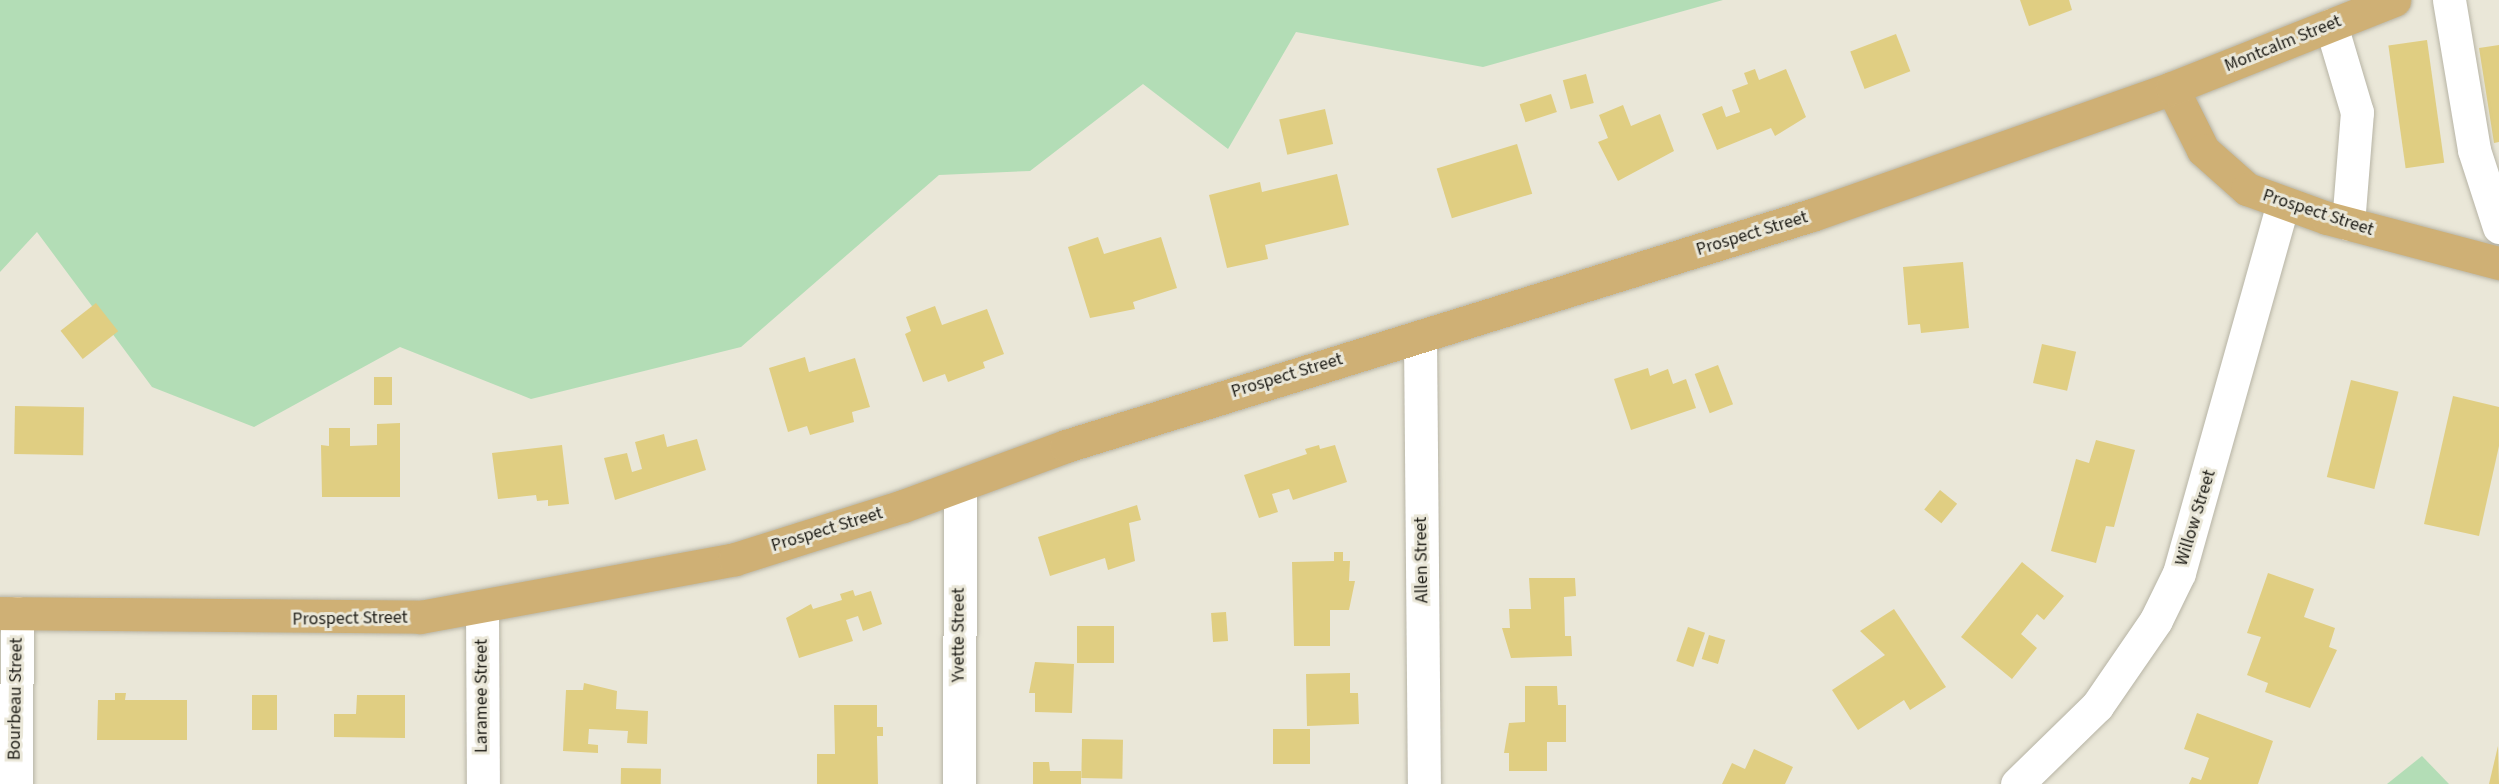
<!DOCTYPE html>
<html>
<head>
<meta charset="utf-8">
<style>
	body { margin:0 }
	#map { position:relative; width:2499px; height:784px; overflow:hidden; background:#eae7d8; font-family:"Source Sans 3",sans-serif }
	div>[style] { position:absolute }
	.green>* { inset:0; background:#b3ddb6 }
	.building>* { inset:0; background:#e0ce82; transform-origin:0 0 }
	.roads { filter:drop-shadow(0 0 2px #b7b4a5) drop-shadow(0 0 2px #b7b4a5) }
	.minor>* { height:33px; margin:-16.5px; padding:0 16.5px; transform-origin:16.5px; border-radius:16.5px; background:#fff }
	.major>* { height:33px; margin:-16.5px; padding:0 16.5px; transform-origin:16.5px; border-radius:16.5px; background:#cfb075 }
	span { translate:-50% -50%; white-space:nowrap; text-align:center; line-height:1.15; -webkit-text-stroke:6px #eae7d8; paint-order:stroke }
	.street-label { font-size:18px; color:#1e1d17 }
</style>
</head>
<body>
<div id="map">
	<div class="green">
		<div style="clip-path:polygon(0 0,1723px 0,1483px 67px,1296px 32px,1228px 149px,1143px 84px,1030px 171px,939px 175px,741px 347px,531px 399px,400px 347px,254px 427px,152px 387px,37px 232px,0 272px)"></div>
		<div style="clip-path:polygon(2422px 756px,2449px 784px,2387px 784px)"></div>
	</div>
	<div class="building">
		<div style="clip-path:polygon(2020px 0,2069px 0,2072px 10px,2029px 26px)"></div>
		<div style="left:1896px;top:34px;width:40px;height:49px;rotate:69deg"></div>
		<div style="left:2427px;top:40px;width:124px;height:39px;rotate:82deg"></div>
		<div style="clip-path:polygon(2499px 45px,2499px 142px,2494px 143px,2479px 48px)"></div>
		<div style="clip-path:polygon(1755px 69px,1759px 80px,1786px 69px,1806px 117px,1775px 136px,1771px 128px,1717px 150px,1702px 114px,1722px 106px,1726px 117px,1740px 112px,1732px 90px,1748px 84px,1744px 73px)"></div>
		<div style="left:1586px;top:74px;width:30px;height:24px;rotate:75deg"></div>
		<div style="left:1551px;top:94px;width:19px;height:33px;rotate:72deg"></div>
		<div style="clip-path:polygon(1623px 105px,1631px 126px,1660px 114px,1674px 151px,1618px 181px,1598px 142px,1608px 138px,1599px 115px)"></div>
		<div style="left:1325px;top:109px;width:36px;height:47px;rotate:77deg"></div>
		<div style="left:1517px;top:144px;width:52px;height:84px;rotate:73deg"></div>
		<div style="clip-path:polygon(1337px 174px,1349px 225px,1265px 245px,1268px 259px,1227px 268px,1209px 195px,1260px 182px,1262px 192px)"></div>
		<div style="clip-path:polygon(1098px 237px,1104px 254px,1161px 237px,1177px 288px,1133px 302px,1135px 309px,1090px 318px,1068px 247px)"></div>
		<div style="clip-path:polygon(1963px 262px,1969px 328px,1921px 333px,1920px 324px,1908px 325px,1903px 267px)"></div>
		<div style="left:96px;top:303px;width:36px;height:45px;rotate:52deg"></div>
		<div style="clip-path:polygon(935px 306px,942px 325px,987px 309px,1004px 354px,983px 362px,985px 368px,948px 382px,945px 374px,923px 382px,905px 334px,911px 331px,906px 317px)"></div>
		<div style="left:2042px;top:344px;width:35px;height:40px;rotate:13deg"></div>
		<div style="clip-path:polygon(805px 357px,809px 372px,855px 358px,870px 407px,852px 412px,854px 422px,810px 435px,807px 426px,788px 432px,769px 368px)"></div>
		<div style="left:1718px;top:365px;width:42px;height:25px;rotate:69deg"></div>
		<div style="clip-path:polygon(1648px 368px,1650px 376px,1668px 369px,1673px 384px,1686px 379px,1696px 408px,1631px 430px,1614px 379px)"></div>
		<div style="left:374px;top:377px;width:18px;height:28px"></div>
		<div style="left:2351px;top:380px;width:49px;height:100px;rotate:14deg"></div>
		<div style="clip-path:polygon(2453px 396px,2499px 407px,2499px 446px,2479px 536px,2424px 524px)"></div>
		<div style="left:15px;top:406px;width:69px;height:48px;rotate:1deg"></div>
		<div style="clip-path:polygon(400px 423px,400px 497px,322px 497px,321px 445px,329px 446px,329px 428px,350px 428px,350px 446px,377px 445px,377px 424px)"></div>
		<div style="clip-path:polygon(664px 434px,667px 447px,697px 439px,706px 470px,615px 500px,604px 458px,627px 453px,632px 472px,642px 469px,635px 442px)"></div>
		<div style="clip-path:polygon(2096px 440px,2135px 450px,2114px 527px,2106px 526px,2096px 563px,2051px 551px,2076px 459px,2089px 463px)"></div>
		<div style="clip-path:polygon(562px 445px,569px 504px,548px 506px,548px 500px,537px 501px,536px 495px,498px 499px,492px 453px)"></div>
		<div style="clip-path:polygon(1319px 445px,1320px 449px,1335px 445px,1347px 482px,1293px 500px,1289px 489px,1272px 494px,1278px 512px,1259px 518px,1244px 475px,1307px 454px,1305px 449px)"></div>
		<div style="left:1940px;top:490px;width:22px;height:25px;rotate:39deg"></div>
		<div style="clip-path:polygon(1137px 505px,1141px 520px,1129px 523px,1135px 561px,1108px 570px,1105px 558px,1050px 576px,1038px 537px)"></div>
		<div style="clip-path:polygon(1334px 552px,1343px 552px,1343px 561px,1350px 561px,1349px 581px,1355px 581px,1349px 610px,1330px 610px,1330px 646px,1294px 646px,1292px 562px,1334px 561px)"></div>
		<div style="clip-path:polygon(2022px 562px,2064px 596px,2044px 620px,2037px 614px,2021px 634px,2037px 648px,2012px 679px,1961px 637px)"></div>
		<div style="clip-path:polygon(2268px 573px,2314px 589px,2304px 617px,2335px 628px,2329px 647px,2337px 650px,2310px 708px,2265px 692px,2268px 683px,2247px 675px,2261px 637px,2247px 633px)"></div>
		<div style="clip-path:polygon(1529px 578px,1575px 578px,1576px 596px,1564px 597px,1565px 636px,1571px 636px,1572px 656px,1511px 658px,1502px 628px,1510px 628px,1509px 609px,1531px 609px)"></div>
		<div style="clip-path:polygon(853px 590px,855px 596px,871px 591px,882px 624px,863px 631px,858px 616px,846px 620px,853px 641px,799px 658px,786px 618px,811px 604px,813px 609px,842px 600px,840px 594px)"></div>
		<div style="clip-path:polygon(1894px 609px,1946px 687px,1910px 710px,1904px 700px,1858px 730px,1832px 690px,1885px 655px,1860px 631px)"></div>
		<div style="left:1226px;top:612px;width:29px;height:15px;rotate:86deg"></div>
		<div style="left:1077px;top:626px;width:37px;height:37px"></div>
		<div style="left:1688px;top:627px;width:18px;height:36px;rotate:19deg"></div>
		<div style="left:1709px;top:635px;width:17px;height:25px;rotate:17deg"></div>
		<div style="clip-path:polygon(1035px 662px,1074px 664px,1072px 713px,1035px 712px,1035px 693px,1029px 693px)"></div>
		<div style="clip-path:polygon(1350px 673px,1350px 693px,1358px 693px,1359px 724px,1307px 726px,1306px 674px)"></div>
		<div style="clip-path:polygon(584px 683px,617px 691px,616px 709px,648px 711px,647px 744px,627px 743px,628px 731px,589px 729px,588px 744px,598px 745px,598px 753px,563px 751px,566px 690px,583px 690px)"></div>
		<div style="clip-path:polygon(1525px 686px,1557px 686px,1558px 705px,1566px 705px,1566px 742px,1547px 742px,1547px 771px,1509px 771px,1509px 753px,1504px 753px,1509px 723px,1525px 722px)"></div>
		<div style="clip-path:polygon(115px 693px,126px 693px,125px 700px,187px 700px,187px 740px,97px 740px,98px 700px,115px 700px)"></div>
		<div style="left:252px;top:695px;width:25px;height:35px"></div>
		<div style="clip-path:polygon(357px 695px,405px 695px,405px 738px,334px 737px,334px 714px,356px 714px)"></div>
		<div style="clip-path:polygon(834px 705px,877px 705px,877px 727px,883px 727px,883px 736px,877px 736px,878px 784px,817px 784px,817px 754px,835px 754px)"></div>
		<div style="clip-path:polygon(2197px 713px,2273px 741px,2258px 784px,2189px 784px,2192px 777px,2201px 780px,2209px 758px,2184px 749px)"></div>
		<div style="left:1273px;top:729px;width:37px;height:35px"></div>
		<div style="left:1082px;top:739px;width:41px;height:39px;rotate:1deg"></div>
		<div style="clip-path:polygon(2498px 746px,2499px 784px,2489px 784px)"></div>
		<div style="clip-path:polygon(1754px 749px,1793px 767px,1785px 784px,1722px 784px,1732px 763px,1745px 769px)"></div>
		<div style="clip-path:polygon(1033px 762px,1049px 762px,1050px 771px,1081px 771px,1081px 784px,1033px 784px)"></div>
		<div style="left:621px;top:768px;width:40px;height:16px;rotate:1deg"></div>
	</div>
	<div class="roads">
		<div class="minor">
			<div style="left:2449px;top:0;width:152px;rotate:80.5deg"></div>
			<div style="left:2474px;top:150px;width:81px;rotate:72deg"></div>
			<div style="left:2331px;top:25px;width:91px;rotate:73.4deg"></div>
			<div style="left:2357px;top:112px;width:112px;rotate:94.6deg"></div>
			<div style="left:1420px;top:337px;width:447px;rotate:89.5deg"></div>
			<div style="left:482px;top:608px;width:176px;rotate:89.7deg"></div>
			<div style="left:16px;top:784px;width:171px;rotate:-89.7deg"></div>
			<div style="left:959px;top:784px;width:298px;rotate:-89.8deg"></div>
			<div style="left:2017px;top:784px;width:112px;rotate:-44.3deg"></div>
			<div style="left:2097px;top:706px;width:104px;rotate:-55.5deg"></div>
			<div style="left:2156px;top:620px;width:52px;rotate:-63.9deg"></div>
			<div style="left:2179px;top:573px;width:383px;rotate:-74.3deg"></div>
		</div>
		<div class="major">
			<div style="left:2172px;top:88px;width:69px;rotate:63.4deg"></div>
			<div style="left:2203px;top:150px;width:59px;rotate:41.6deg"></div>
			<div style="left:2247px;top:189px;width:85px;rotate:19.9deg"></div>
			<div style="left:2327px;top:218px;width:178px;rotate:14.7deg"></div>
			<div style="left:0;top:613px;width:420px;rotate:0.5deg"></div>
			<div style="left:420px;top:617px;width:320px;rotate:-10.4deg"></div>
			<div style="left:735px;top:559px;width:176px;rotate:-17.5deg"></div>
			<div style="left:903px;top:506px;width:174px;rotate:-20.2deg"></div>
			<div style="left:1066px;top:446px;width:781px;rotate:-17.21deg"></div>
			<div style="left:1812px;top:215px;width:382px;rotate:-19.4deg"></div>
			<div style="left:2172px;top:88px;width:239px;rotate:-21.6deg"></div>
		</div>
	</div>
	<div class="street-label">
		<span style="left:2283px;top:44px;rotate:-22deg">Montcalm Street</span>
		<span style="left:2318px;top:213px;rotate:18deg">Prospect Street</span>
		<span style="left:1752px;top:234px;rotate:-17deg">Prospect Street</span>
		<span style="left:1287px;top:376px;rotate:-17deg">Prospect Street</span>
		<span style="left:2196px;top:518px;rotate:-73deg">Willow Street</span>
		<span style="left:827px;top:530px;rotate:-17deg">Prospect Street</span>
		<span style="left:1422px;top:560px;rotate:-91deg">Allen Street</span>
		<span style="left:350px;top:619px;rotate:-1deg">Prospect Street</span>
		<span style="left:959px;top:635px;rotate:-90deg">Yvette Street</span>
		<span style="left:482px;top:696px;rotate:-90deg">Laramee Street</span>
		<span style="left:16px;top:699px;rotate:-89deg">Bourbeau Street</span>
	</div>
</div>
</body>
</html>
